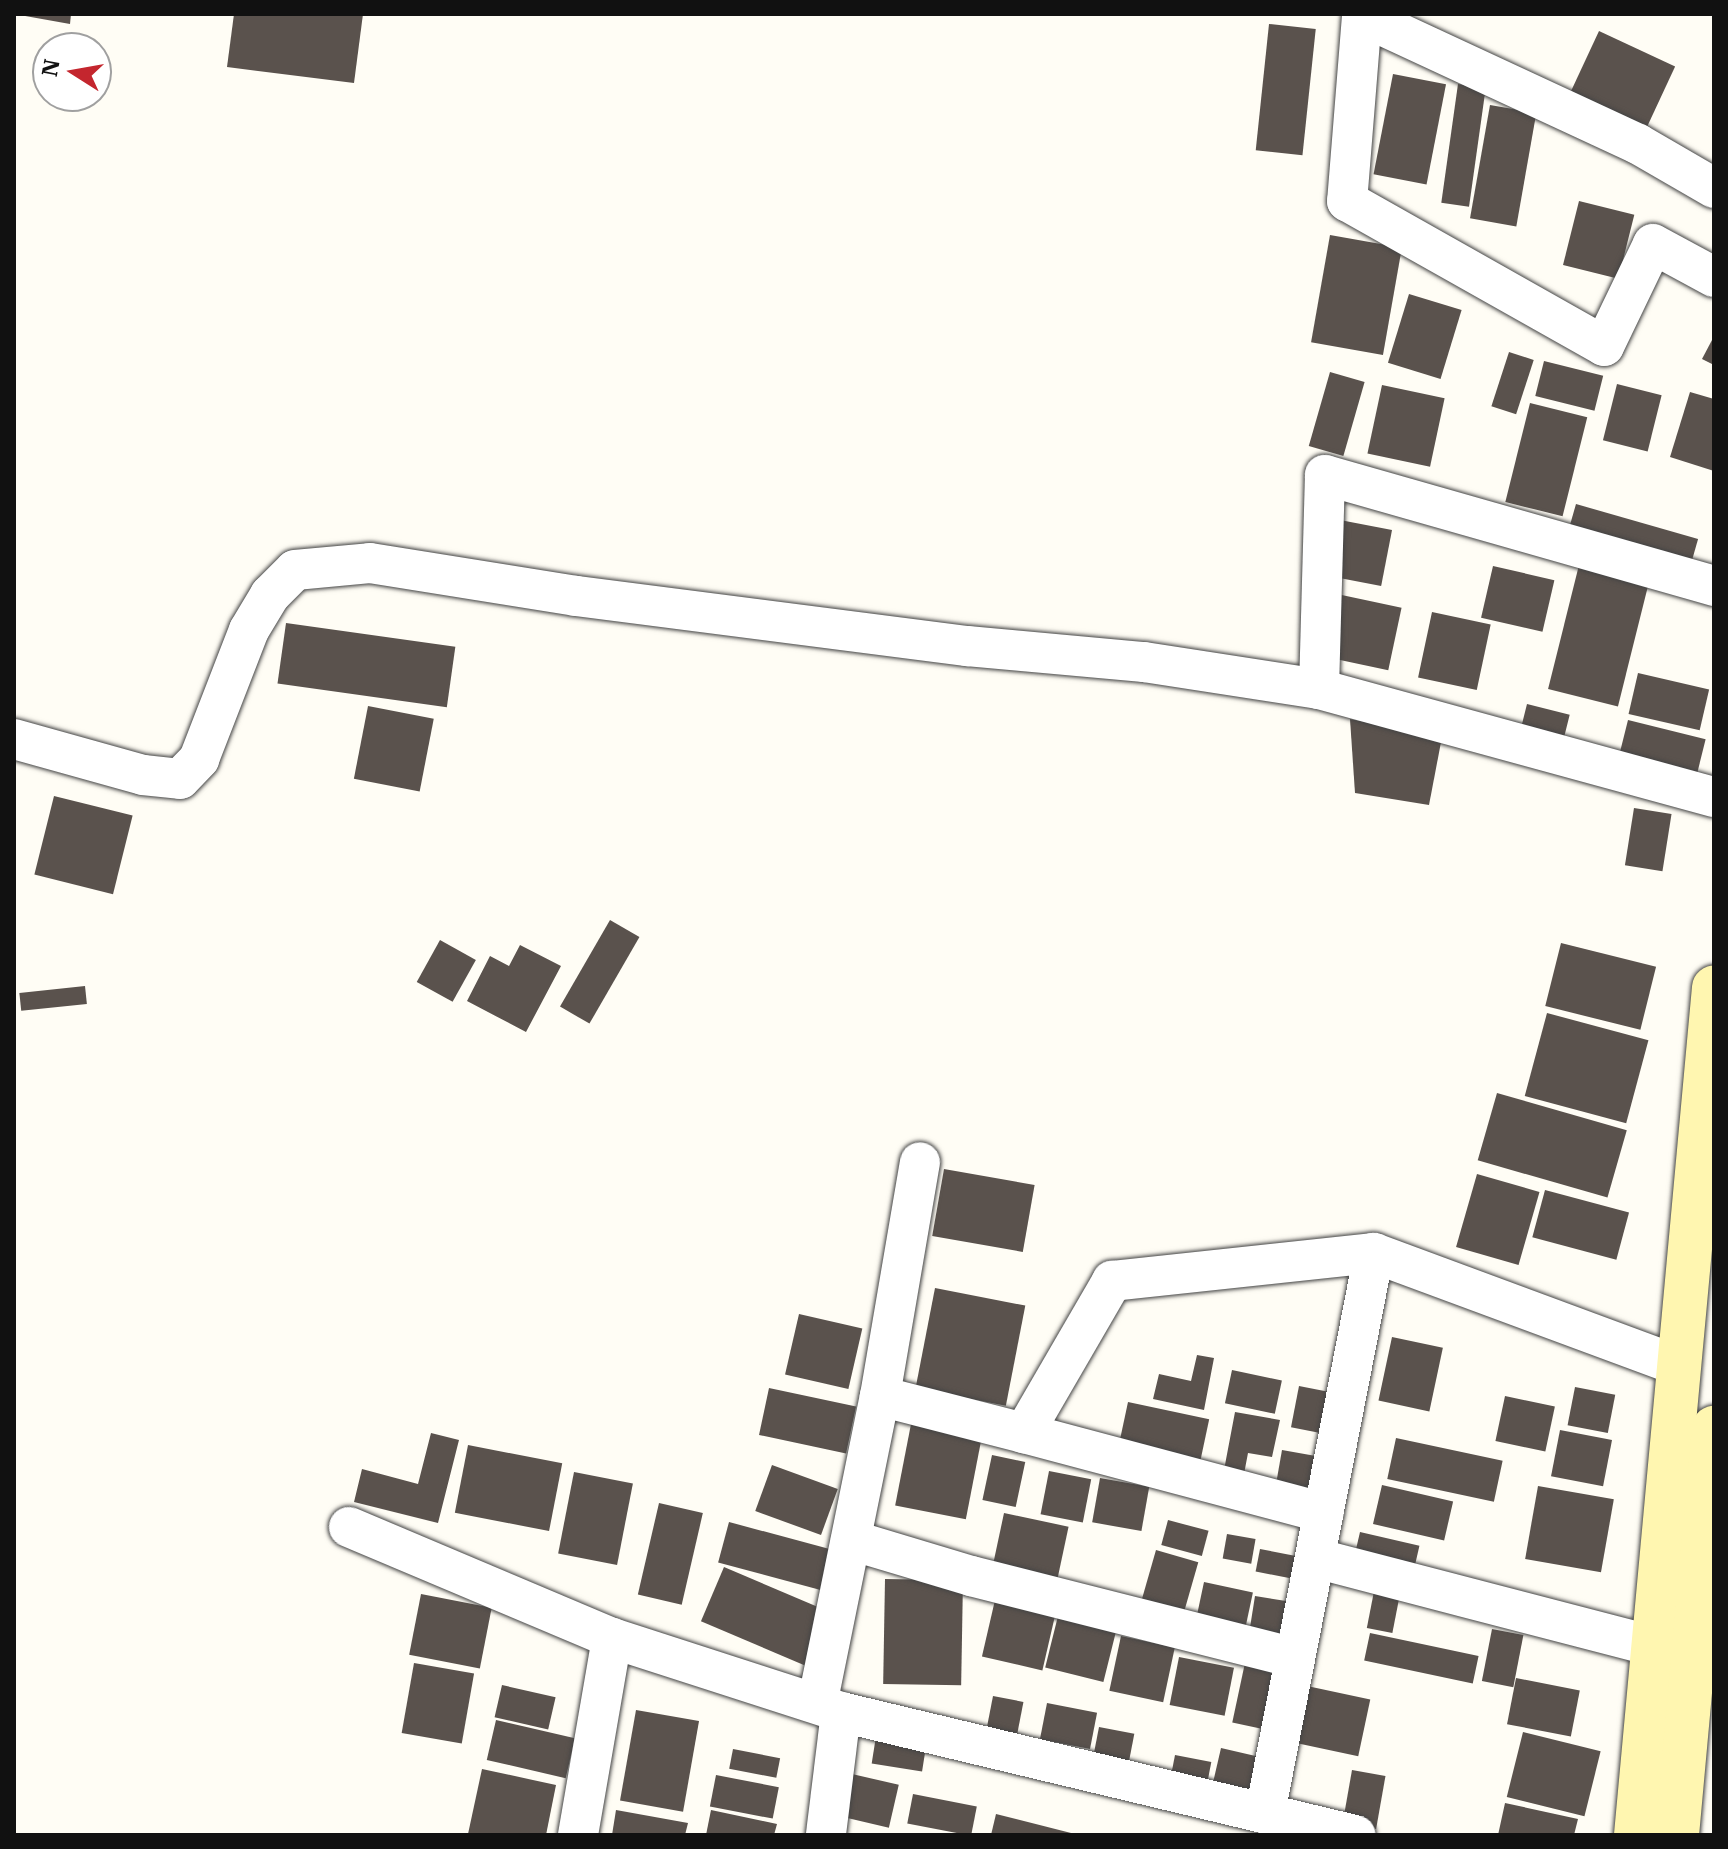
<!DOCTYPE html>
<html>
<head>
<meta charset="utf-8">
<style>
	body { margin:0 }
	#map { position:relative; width:1728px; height:1849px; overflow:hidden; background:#fffdf5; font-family:"IBM Plex Serif",serif }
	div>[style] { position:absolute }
	.building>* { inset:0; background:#5a524d; transform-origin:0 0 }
	.roads { filter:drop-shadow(0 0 2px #444) drop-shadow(0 0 2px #444) }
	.minor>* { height:40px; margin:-20px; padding:0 20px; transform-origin:20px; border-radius:20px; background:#fff }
	.secondary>* { height:44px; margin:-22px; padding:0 22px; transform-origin:22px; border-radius:22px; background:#fff6b0 }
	span { translate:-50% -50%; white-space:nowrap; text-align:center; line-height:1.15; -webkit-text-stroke:8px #fff; paint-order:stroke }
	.frame { position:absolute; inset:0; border:16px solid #111; pointer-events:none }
	.north { position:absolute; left:32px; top:32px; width:80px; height:80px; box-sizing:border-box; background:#fff; border:2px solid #a0a0a0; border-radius:50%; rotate:281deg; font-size:22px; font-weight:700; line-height:32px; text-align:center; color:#111 }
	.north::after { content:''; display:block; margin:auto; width:28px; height:36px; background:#c4262e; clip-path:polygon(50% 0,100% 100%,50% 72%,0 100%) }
</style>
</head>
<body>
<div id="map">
	<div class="building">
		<div style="clip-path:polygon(14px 14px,71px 14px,70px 24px)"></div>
		<div style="clip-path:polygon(234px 14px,363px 14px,354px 83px,227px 67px)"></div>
		<div style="left:1269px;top:24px;width:47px;height:127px;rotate:6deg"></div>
		<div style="left:1599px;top:31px;width:84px;height:68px;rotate:25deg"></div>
		<div style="left:1393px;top:74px;width:54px;height:102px;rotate:11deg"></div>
		<div style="left:1458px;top:84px;width:28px;height:120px;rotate:8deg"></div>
		<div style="left:1490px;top:105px;width:47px;height:115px;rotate:10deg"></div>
		<div style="left:1579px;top:201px;width:57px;height:66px;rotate:14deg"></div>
		<div style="left:1330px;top:235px;width:73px;height:109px;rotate:10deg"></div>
		<div style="left:1409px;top:294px;width:55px;height:72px;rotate:17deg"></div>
		<div style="clip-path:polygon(1712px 340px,1714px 341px,1714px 365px,1702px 359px)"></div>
		<div style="left:1509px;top:352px;width:26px;height:57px;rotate:18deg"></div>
		<div style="left:1544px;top:361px;width:61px;height:36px;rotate:14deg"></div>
		<div style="left:1330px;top:372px;width:36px;height:77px;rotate:16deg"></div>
		<div style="left:1617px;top:384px;width:46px;height:58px;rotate:14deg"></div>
		<div style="left:1382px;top:385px;width:64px;height:70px;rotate:12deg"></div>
		<div style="clip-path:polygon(1690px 392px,1714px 399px,1714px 471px,1670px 457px)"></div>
		<div style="left:1530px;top:403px;width:59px;height:102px;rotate:14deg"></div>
		<div style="left:1576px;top:504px;width:127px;height:29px;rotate:16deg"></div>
		<div style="left:1340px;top:520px;width:53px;height:57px;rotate:11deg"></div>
		<div style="left:1580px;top:561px;width:72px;height:132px;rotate:14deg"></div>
		<div style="left:1493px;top:566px;width:63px;height:53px;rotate:13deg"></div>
		<div style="left:1337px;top:594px;width:66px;height:64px;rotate:12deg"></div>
		<div style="left:1432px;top:612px;width:60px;height:67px;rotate:12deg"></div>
		<div style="left:286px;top:623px;width:171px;height:61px;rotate:8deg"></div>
		<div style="left:1638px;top:673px;width:73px;height:42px;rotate:13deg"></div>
		<div style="left:1527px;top:704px;width:44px;height:23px;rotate:14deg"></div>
		<div style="left:368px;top:706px;width:67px;height:74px;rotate:11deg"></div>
		<div style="clip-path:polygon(1350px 719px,1442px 737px,1429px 805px,1355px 793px)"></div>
		<div style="left:1628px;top:720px;width:80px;height:36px;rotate:14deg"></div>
		<div style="left:54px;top:796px;width:81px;height:81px;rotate:14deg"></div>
		<div style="left:1634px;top:808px;width:38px;height:58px;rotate:9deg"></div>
		<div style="left:610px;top:920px;width:34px;height:100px;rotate:30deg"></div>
		<div style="left:440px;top:940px;width:41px;height:48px;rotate:29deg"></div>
		<div style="left:1561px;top:943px;width:98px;height:65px;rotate:14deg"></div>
		<div style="clip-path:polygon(520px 945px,561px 966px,526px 1032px,467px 1001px,490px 956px,509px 966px)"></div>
		<div style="left:85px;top:986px;width:18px;height:66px;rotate:84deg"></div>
		<div style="left:1547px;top:1013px;width:105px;height:86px;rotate:15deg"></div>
		<div style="left:1497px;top:1093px;width:135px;height:70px;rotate:16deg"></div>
		<div style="left:944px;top:1169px;width:92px;height:68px;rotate:10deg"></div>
		<div style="left:1477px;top:1174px;width:65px;height:76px;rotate:16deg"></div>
		<div style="left:1545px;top:1190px;width:87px;height:49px;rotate:15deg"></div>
		<div style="left:935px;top:1288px;width:92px;height:102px;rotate:11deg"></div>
		<div style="left:799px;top:1314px;width:65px;height:62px;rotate:13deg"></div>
		<div style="left:1392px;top:1337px;width:52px;height:65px;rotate:12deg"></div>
		<div style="clip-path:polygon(1197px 1355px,1214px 1358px,1204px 1410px,1153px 1399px,1159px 1374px,1191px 1381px)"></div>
		<div style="left:1232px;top:1370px;width:51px;height:34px;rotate:12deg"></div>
		<div style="left:1299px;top:1386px;width:48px;height:42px;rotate:11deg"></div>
		<div style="left:1575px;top:1387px;width:41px;height:39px;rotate:11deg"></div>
		<div style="left:769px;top:1388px;width:89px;height:48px;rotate:12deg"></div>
		<div style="left:1505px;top:1396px;width:51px;height:46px;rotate:12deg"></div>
		<div style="left:1128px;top:1402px;width:83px;height:46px;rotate:12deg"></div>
		<div style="clip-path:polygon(1235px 1412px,1280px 1420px,1272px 1457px,1248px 1453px,1244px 1474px,1224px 1470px)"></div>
		<div style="left:911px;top:1424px;width:72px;height:83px;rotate:11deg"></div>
		<div style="left:1560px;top:1430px;width:53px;height:47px;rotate:11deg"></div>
		<div style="clip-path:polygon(431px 1433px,459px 1440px,438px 1523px,354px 1502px,362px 1469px,418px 1484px)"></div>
		<div style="left:1396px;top:1438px;width:109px;height:42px;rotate:12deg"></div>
		<div style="left:468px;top:1445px;width:96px;height:69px;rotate:11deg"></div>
		<div style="left:1282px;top:1450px;width:50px;height:39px;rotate:10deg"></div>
		<div style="left:992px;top:1455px;width:34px;height:46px;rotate:12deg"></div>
		<div style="left:772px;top:1465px;width:70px;height:49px;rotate:20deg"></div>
		<div style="left:1049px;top:1471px;width:43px;height:44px;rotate:11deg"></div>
		<div style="left:574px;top:1472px;width:60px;height:83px;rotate:11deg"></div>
		<div style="left:1100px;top:1478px;width:50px;height:45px;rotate:10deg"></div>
		<div style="left:1382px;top:1485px;width:73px;height:40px;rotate:13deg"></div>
		<div style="left:1538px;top:1486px;width:77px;height:74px;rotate:10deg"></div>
		<div style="left:659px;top:1503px;width:45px;height:94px;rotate:13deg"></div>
		<div style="left:1004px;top:1513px;width:66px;height:55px;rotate:12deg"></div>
		<div style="left:1168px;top:1520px;width:42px;height:26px;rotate:15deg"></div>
		<div style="left:729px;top:1522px;width:106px;height:42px;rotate:15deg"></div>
		<div style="left:1360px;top:1532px;width:61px;height:33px;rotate:13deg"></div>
		<div style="left:1227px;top:1534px;width:29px;height:25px;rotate:10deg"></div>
		<div style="left:1260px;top:1549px;width:47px;height:23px;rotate:11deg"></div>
		<div style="left:1156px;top:1550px;width:44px;height:58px;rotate:16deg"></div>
		<div style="left:724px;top:1567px;width:120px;height:59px;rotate:23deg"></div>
		<div style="left:885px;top:1579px;width:78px;height:105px;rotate:1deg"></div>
		<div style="left:1376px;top:1581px;width:26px;height:48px;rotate:11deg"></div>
		<div style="left:1204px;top:1582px;width:50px;height:40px;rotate:12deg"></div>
		<div style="left:421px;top:1594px;width:72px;height:62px;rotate:11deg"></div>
		<div style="left:1255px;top:1596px;width:49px;height:48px;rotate:9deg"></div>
		<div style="left:995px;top:1600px;width:62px;height:58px;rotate:13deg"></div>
		<div style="left:1058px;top:1616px;width:60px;height:53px;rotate:14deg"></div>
		<div style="left:1492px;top:1629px;width:32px;height:53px;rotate:11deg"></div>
		<div style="left:1370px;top:1633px;width:111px;height:28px;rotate:12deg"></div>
		<div style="left:1121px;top:1636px;width:55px;height:56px;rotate:12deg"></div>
		<div style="left:1179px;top:1657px;width:56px;height:49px;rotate:11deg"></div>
		<div style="left:1246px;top:1658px;width:45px;height:66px;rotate:12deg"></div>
		<div style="left:414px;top:1663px;width:61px;height:71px;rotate:10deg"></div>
		<div style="left:1516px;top:1678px;width:65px;height:47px;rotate:11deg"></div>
		<div style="left:1293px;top:1683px;width:79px;height:58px;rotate:12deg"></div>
		<div style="left:502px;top:1685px;width:55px;height:33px;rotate:13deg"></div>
		<div style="left:993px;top:1696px;width:31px;height:40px;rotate:11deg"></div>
		<div style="left:1047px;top:1703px;width:51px;height:37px;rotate:11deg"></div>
		<div style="left:636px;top:1710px;width:64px;height:92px;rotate:10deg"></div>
		<div style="left:496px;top:1720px;width:81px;height:41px;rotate:13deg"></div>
		<div style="left:1099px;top:1727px;width:36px;height:34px;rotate:11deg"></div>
		<div style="left:877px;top:1730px;width:51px;height:34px;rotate:9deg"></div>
		<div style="left:1523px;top:1732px;width:80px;height:67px;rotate:14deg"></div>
		<div style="left:1221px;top:1748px;width:52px;height:46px;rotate:13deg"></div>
		<div style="left:733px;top:1749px;width:48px;height:20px;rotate:11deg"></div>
		<div style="left:1175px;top:1755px;width:37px;height:32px;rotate:11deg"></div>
		<div style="clip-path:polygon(482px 1769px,556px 1785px,546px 1835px,468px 1834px)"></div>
		<div style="left:1352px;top:1770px;width:34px;height:54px;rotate:10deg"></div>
		<div style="left:852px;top:1774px;width:48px;height:44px;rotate:13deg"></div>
		<div style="left:716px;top:1775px;width:64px;height:32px;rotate:11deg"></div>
		<div style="left:913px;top:1794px;width:65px;height:30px;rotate:11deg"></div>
		<div style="clip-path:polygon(1505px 1803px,1578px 1819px,1574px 1835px,1498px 1835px)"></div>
		<div style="clip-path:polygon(616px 1810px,688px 1823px,685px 1835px,612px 1835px)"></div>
		<div style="clip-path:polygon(711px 1810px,777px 1824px,774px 1835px,706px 1835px)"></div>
		<div style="clip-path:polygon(996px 1814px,1075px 1834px,1075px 1835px,991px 1835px)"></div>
	</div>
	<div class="roads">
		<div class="minor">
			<div style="left:1714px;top:188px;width:88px;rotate:-149.9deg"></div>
			<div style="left:1638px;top:144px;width:304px;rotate:-155.1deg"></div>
			<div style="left:1362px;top:16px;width:186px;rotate:94.6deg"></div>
			<div style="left:1347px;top:201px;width:295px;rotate:29.4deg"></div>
			<div style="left:1604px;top:346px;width:113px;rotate:-64.3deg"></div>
			<div style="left:1653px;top:244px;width:69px;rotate:28.4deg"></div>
			<div style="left:1319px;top:689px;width:214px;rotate:-88.4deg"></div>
			<div style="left:1325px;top:475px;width:405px;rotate:15.9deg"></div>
			<div style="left:14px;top:739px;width:134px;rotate:15.6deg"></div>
			<div style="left:143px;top:775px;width:37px;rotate:6deg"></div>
			<div style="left:180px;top:779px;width:28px;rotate:-46deg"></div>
			<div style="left:199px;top:759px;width:138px;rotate:-68.8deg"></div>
			<div style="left:249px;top:630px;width:41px;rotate:-59deg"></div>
			<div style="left:270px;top:595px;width:35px;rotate:-45deg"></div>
			<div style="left:295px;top:570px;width:75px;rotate:-5.3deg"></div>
			<div style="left:370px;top:563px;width:209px;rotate:9.1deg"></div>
			<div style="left:576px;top:596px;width:394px;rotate:7.3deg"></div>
			<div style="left:967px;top:646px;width:178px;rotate:5.2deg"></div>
			<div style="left:1144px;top:662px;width:177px;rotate:8.8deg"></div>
			<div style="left:1319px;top:689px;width:409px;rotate:15.3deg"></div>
			<div style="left:1374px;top:1253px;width:325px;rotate:20.3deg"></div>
			<div style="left:880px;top:1396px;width:237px;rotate:-80.3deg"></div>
			<div style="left:1024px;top:1433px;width:310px;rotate:14.9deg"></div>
			<div style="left:349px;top:1527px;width:285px;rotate:22.9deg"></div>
			<div style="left:851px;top:1540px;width:125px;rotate:16.7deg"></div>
			<div style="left:971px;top:1576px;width:334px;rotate:14.2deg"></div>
			<div style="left:1315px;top:1558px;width:350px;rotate:14.6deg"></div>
			<div style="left:818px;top:1700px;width:310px;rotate:-78.5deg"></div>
			<div style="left:880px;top:1396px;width:149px;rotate:14.4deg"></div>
			<div style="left:1024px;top:1433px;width:176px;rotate:-59.9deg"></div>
			<div style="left:1112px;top:1281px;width:263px;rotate:-6.1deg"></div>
			<div style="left:1374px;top:1253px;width:571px;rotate:101.01deg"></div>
			<div style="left:841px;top:1712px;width:529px;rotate:13.46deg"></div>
			<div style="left:578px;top:1835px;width:200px;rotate:-80.2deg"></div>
			<div style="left:612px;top:1638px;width:241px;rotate:17.9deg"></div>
			<div style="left:841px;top:1712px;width:124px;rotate:97deg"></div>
		</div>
		<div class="secondary">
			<div style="left:1636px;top:1835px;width:851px;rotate:-84.74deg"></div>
			<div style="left:1677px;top:1835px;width:409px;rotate:-84.8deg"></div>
		</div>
	</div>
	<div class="frame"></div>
	<div class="north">N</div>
</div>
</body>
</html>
